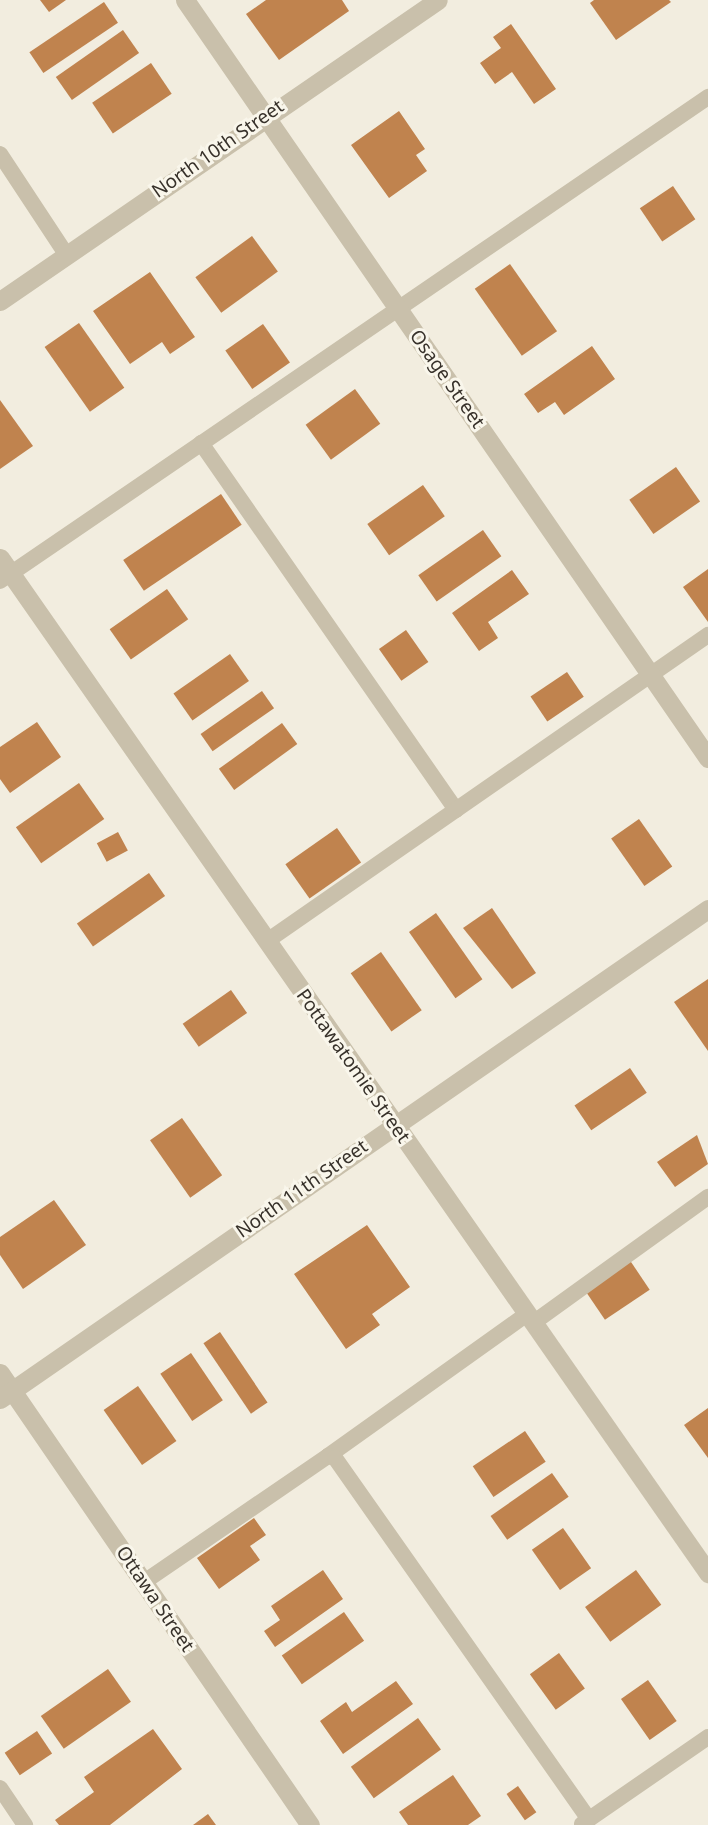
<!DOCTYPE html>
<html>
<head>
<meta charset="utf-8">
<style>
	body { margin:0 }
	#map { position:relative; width:708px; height:1825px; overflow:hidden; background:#f2eddf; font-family:"Noto Sans",sans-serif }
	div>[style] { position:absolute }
	.building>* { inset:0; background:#c0834e; transform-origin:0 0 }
	.service>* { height:16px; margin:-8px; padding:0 8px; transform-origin:8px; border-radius:8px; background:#c9c0ab }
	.minor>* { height:19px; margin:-9.5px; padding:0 9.5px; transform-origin:9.5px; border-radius:9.5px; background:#c9c0ab }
	.tertiary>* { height:19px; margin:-9.5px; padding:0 9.5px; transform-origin:9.5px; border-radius:9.5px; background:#c9c0ab }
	span { translate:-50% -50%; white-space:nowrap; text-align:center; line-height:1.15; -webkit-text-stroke:6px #f9f6eb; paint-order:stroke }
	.street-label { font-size:19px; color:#37312a }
</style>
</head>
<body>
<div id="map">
	<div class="building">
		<div style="clip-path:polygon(40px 0,66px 0,49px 12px)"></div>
		<div style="clip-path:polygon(266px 0,342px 0,349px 11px,279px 60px,246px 14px)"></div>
		<div style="clip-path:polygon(594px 0,669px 0,671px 2px,616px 40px,590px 3px)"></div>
		<div style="left:104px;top:2px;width:25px;height:90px;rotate:56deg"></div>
		<div style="clip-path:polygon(511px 24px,556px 89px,534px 104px,512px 72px,495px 84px,480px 63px,501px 48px,493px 37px)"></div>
		<div style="left:123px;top:30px;width:28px;height:82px;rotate:55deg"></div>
		<div style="left:151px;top:63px;width:37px;height:71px;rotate:56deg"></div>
		<div style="clip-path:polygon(399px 111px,425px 149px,416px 155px,427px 171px,389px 198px,351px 145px)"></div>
		<div style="left:673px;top:186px;width:40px;height:40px;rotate:56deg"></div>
		<div style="left:252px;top:236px;width:44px;height:70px;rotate:54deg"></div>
		<div style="left:510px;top:264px;width:82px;height:43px;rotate:55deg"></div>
		<div style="clip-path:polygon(150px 272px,195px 337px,170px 354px,162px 342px,130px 364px,93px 311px)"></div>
		<div style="left:79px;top:323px;width:79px;height:42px;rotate:55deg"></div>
		<div style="left:263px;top:324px;width:47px;height:46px;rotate:55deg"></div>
		<div style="clip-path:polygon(592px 346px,615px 379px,564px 415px,555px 402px,538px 413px,524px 394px)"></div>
		<div style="left:355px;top:389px;width:43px;height:61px;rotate:54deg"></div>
		<div style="clip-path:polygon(0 400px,33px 446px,0 469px)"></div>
		<div style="left:676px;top:467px;width:42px;height:57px;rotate:55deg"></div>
		<div style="left:423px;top:485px;width:38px;height:68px;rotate:55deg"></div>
		<div style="left:221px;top:494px;width:37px;height:118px;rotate:56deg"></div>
		<div style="left:483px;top:530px;width:32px;height:79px;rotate:55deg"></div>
		<div style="clip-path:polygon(708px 569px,708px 622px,683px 587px)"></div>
		<div style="clip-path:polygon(512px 570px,529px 594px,488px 622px,498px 638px,479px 651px,452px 613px)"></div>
		<div style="left:167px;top:589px;width:37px;height:70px;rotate:55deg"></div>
		<div style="left:406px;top:630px;width:39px;height:33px;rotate:55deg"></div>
		<div style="left:230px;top:654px;width:33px;height:69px;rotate:55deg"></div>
		<div style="left:567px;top:672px;width:30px;height:44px;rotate:56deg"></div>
		<div style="left:262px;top:691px;width:21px;height:75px;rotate:55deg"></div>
		<div style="clip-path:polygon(37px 722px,61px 757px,10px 793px,0 779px,0 747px)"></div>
		<div style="left:282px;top:723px;width:26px;height:78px;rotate:54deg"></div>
		<div style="left:79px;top:783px;width:44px;height:77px;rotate:55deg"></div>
		<div style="left:639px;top:819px;width:58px;height:34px;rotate:55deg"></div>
		<div style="left:337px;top:828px;width:42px;height:63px;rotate:55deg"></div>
		<div style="left:118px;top:832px;width:21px;height:24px;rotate:62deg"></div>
		<div style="left:149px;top:873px;width:28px;height:88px;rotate:55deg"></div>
		<div style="clip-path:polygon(492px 908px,536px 973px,512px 989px,463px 928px)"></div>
		<div style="left:436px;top:913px;width:81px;height:33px;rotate:55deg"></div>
		<div style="left:381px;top:952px;width:71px;height:37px;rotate:55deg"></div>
		<div style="clip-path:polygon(708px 979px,708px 1051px,674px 1002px)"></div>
		<div style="left:231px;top:990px;width:28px;height:59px;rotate:55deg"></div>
		<div style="left:630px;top:1068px;width:30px;height:67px;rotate:56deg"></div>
		<div style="left:182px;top:1118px;width:70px;height:39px;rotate:55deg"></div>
		<div style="clip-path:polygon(697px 1135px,708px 1164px,675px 1187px,657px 1162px)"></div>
		<div style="clip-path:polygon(54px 1200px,86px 1245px,23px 1289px,0 1255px,0 1237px)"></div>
		<div style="clip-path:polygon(367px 1225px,410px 1287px,372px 1314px,380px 1325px,346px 1349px,294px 1274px)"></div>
		<div style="left:629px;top:1259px;width:37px;height:54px;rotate:56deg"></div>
		<div style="left:220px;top:1332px;width:85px;height:20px;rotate:56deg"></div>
		<div style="left:191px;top:1353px;width:57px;height:37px;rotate:56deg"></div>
		<div style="left:138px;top:1386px;width:67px;height:42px;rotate:55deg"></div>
		<div style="clip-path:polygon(708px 1408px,708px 1458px,684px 1425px)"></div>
		<div style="left:525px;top:1431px;width:37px;height:63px;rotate:56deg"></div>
		<div style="left:552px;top:1473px;width:29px;height:75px;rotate:55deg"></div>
		<div style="clip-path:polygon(254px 1518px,266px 1535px,250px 1546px,260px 1560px,219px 1589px,197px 1558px)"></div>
		<div style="left:563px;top:1528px;width:49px;height:38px;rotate:55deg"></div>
		<div style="clip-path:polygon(323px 1570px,343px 1599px,275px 1647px,264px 1631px,280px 1620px,271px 1606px)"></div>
		<div style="left:636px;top:1570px;width:43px;height:63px;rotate:54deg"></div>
		<div style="left:344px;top:1612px;width:35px;height:76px;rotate:55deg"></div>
		<div style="left:559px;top:1653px;width:44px;height:36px;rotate:54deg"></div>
		<div style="left:108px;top:1669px;width:40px;height:82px;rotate:55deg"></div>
		<div style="left:648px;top:1680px;width:50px;height:33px;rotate:55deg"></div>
		<div style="clip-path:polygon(396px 1681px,413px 1704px,343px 1754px,320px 1721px,346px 1702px,352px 1712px)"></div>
		<div style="left:418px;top:1718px;width:39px;height:83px;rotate:54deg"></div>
		<div style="clip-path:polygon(153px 1729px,182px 1769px,110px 1825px,59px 1825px,55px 1820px,94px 1792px,84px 1777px)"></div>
		<div style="left:37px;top:1731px;width:27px;height:39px;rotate:56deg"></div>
		<div style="clip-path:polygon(453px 1775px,481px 1816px,468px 1825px,408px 1825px,399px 1812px)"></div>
		<div style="left:518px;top:1786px;width:32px;height:14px;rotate:55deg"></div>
		<div style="clip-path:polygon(208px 1814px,216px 1825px,193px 1825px)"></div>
	</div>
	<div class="service">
		<div style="left:0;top:154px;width:120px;rotate:56.6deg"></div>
		<div style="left:201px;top:443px;width:447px;rotate:55.2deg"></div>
		<div style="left:0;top:581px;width:858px;rotate:-34.36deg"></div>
		<div style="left:267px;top:941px;width:537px;rotate:-34.76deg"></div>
		<div style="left:533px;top:1323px;width:216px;rotate:-35.8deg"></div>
		<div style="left:328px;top:1456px;width:244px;rotate:-35.5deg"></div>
		<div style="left:144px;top:1582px;width:223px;rotate:-34.4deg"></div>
		<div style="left:328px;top:1456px;width:7px;rotate:16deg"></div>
		<div style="left:335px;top:1458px;width:441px;rotate:54.9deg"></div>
		<div style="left:0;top:1788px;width:45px;rotate:56deg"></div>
		<div style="left:582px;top:1824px;width:153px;rotate:-34.6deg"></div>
	</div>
	<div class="minor">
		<div style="left:185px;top:0;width:921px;rotate:55.4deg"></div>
		<div style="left:0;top:558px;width:1238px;rotate:55.1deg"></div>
		<div style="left:0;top:1373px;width:548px;rotate:55.56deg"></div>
		<div style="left:0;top:1399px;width:861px;rotate:-34.69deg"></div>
	</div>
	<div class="tertiary">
		<div style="left:0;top:301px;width:531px;rotate:-34.5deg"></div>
	</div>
	<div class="street-label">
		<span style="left:218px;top:149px;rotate:-35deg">North 10th Street</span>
		<span style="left:447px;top:379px;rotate:55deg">Osage Street</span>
		<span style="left:353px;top:1066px;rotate:55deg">Pottawatomie Street</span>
		<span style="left:302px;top:1189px;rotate:-35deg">North 11th Street</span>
		<span style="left:155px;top:1599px;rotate:56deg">Ottawa Street</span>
	</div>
</div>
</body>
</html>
